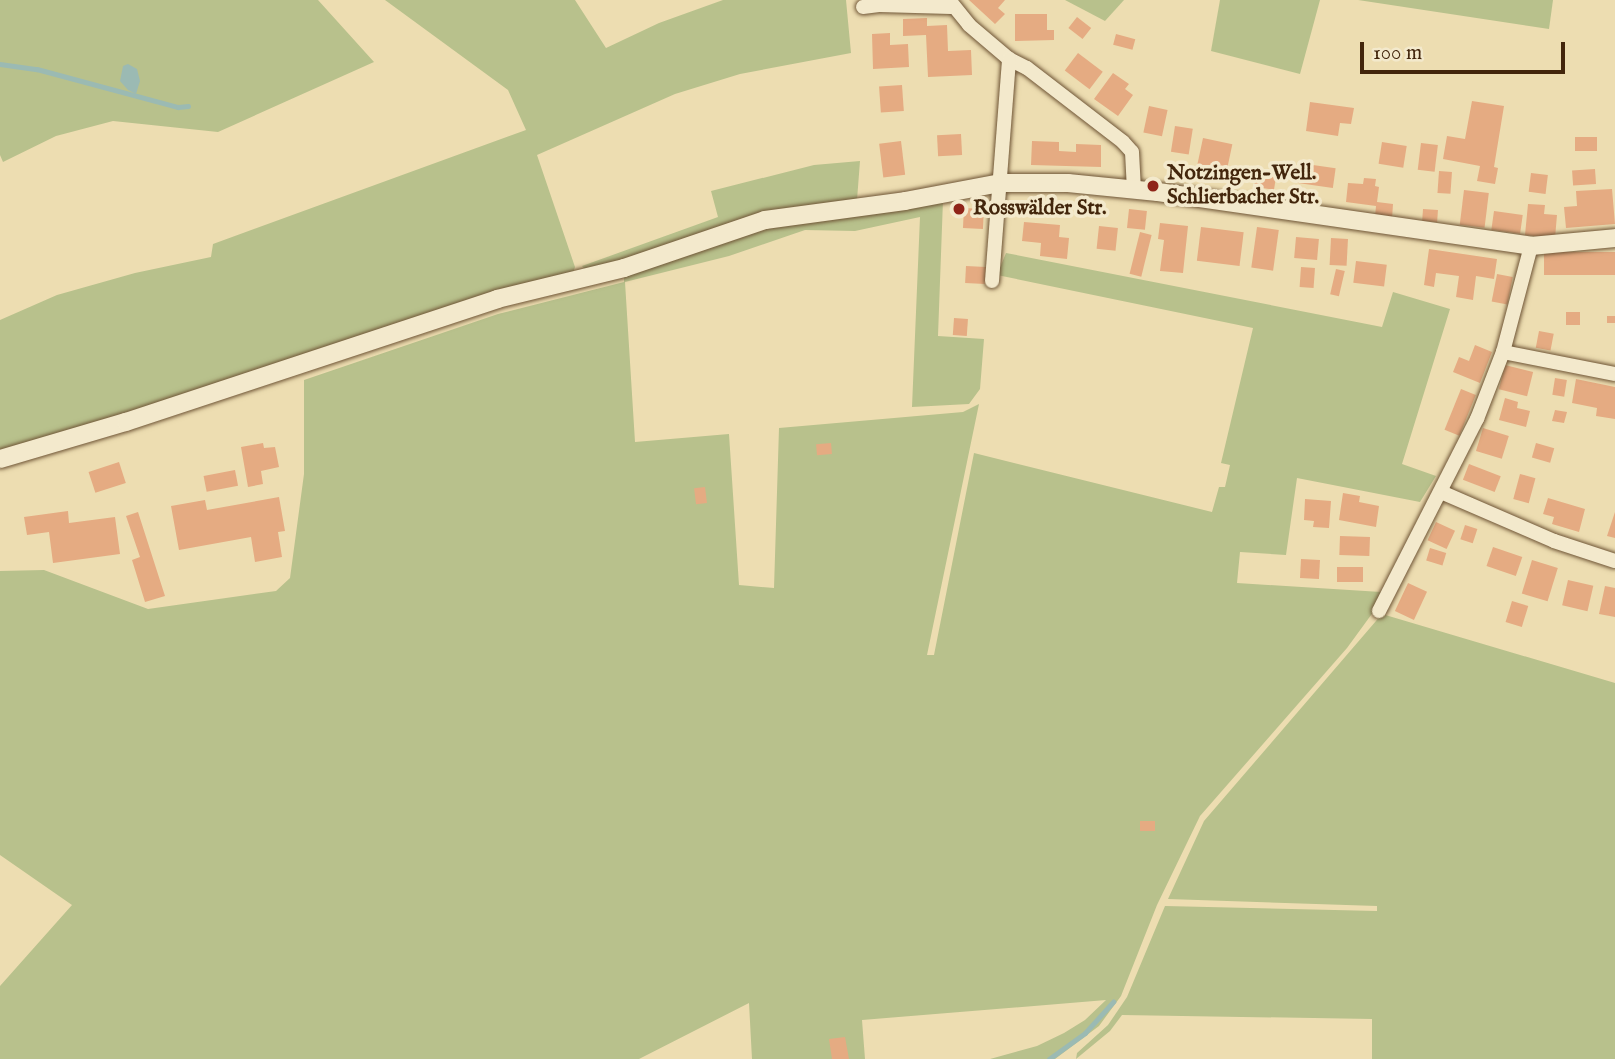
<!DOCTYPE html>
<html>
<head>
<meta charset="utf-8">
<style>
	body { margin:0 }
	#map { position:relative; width:1615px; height:1059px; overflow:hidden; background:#edddb1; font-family:"IM FELL English",serif }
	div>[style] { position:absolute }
	.green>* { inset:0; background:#b8c18c }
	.water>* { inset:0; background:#9bbab3 }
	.stream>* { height:4.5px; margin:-2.25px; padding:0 2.25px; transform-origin:2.25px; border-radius:2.25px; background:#9bbab3 }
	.building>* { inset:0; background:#e5ab82; transform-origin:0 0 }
	.roads { filter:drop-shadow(0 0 2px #6e5435) drop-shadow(0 0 2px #6e5435) }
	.minor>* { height:14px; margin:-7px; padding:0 7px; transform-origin:7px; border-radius:7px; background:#f3e9cc }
	.tertiary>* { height:18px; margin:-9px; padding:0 9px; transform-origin:9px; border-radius:9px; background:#f3e9cc }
	.dots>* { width:19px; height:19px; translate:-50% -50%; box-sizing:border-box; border:4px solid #f3e9cc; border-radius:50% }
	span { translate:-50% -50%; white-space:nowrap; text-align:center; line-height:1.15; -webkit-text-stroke:7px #f3e9cc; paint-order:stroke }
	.poi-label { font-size:21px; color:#43260c; font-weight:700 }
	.left { translate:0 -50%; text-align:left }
	.scale { position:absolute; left:1360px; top:42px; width:205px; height:32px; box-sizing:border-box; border:4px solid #43260c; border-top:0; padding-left:9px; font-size:21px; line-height:24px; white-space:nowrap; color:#43260c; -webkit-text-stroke:5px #f3e9cc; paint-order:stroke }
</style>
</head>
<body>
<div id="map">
	<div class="green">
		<div style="clip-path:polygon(0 0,318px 0,374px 62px,218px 132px,113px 121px,56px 136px,3px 162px,0 155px)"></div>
		<div style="clip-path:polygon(385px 0,575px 0,606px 48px,659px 23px,723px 0,846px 0,851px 53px,740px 74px,675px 94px,537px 155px,575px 267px,572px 276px,378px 333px,0 453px,0 320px,57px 295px,135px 273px,211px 257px,213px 244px,526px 130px,508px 90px)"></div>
		<div style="clip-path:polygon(1065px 0,1124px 0,1105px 21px)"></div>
		<div style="clip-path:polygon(1220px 0,1320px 0,1300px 74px,1211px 51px)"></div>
		<div style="clip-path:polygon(1358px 0,1553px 0,1549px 29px)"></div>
		<div style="clip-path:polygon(860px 161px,857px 200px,587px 272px,582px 266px,718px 217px,711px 191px,814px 165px)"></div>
		<div style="clip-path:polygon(943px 200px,938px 336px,984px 339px,980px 389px,969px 404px,912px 407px,920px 217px,855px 231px,805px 230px,729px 256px,625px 282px,635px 442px,729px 434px,739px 585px,774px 588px,779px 428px,963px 412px,979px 404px,927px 655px,934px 655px,974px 453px,1212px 512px,1219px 487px,1225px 487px,1230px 465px,1221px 463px,1253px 328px,997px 275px,1006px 253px,1382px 327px,1393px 292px,1450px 309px,1402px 464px,1436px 476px,1420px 502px,1297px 478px,1286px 555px,1240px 552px,1237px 583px,1381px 592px,1374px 611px,1347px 648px,1200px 816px,1157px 905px,1121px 996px,1099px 1026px,1055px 1059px,990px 1059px,1037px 1046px,1064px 1033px,1085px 1020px,1106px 1000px,862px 1020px,865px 1059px,752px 1059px,749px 1003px,639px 1059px,0 1059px,0 986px,72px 905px,0 855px,0 571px,44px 570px,148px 609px,276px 591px,290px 578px,304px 474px,304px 380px,498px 314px,624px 282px,624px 273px,769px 225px)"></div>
		<div style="clip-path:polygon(1382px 614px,1615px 683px,1615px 1059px,1372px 1059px,1372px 1019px,1122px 1015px,1110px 1031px,1076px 1059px,1077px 1053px,1108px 1025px,1127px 997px,1165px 906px,1377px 911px,1377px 906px,1168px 899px,1204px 821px)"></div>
	</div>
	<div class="water">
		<div style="clip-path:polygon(128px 64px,137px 69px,140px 81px,136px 94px,128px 90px,120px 81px,123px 66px)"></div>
	</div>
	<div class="stream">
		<div style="left:0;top:64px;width:37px;rotate:8deg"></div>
		<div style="left:37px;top:69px;width:146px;rotate:15.1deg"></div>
		<div style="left:178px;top:107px;width:10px;rotate:-6deg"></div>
		<div style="left:1049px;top:1059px;width:44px;rotate:-35.8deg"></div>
		<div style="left:1085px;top:1033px;width:42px;rotate:-47.9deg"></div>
	</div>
	<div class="building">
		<div style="clip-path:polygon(969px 0,1005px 0,998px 8px,1005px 14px,995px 24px)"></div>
		<div style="clip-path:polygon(1015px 14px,1047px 14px,1047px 30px,1054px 30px,1054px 40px,1015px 41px)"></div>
		<div style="left:1077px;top:17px;width:18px;height:14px;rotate:38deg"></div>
		<div style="clip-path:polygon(927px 18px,927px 26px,947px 25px,948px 51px,971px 50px,972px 75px,928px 77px,926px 35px,903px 36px,903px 19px)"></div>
		<div style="clip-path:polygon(890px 33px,890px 45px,908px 44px,909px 67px,873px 69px,872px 34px)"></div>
		<div style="left:1116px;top:34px;width:20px;height:11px;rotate:15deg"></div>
		<div style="left:1078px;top:53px;width:31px;height:22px;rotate:37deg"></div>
		<div style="clip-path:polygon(1113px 73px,1129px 84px,1125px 89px,1133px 95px,1118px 116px,1094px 99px)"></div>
		<div style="left:902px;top:85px;width:26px;height:23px;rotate:86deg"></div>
		<div style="clip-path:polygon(1472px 101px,1504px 106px,1494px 167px,1498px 168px,1495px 184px,1477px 181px,1480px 166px,1443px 159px,1447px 136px,1465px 139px)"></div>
		<div style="clip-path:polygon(1310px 102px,1354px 108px,1351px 124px,1340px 123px,1338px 136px,1306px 131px)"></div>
		<div style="left:1149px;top:106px;width:19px;height:27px;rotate:12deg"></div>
		<div style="left:1175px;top:126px;width:18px;height:26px;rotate:9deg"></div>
		<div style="left:961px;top:134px;width:21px;height:24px;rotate:87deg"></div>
		<div style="left:1597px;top:137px;width:14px;height:22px;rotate:90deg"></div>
		<div style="left:1203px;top:138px;width:30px;height:27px;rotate:12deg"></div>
		<div style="left:901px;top:141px;width:34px;height:22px;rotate:83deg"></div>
		<div style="clip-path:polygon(1032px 141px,1059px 142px,1059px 151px,1076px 152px,1076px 144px,1101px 145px,1101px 167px,1031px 165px)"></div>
		<div style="left:1382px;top:142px;width:25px;height:22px;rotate:9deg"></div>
		<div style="left:1421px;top:143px;width:17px;height:27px;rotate:7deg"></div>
		<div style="left:1299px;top:163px;width:37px;height:20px;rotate:8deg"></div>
		<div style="left:1257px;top:169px;width:20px;height:18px;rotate:9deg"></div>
		<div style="left:1595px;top:169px;width:15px;height:23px;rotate:86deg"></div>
		<div style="left:1439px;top:171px;width:13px;height:22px;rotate:4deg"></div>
		<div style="left:1531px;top:173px;width:17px;height:19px;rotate:7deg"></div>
		<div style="clip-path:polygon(1364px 178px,1376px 179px,1375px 186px,1379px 187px,1377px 202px,1393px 204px,1392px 219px,1375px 217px,1376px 206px,1346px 202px,1348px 183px,1363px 184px)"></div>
		<div style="clip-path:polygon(1612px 189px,1615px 224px,1566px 228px,1564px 207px,1577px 206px,1576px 191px)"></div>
		<div style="left:1464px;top:190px;width:25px;height:35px;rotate:7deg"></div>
		<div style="clip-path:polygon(1528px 204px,1545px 205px,1544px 214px,1557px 215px,1555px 238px,1525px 235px)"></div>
		<div style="left:964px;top:208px;width:20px;height:20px;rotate:3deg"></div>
		<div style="left:1129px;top:209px;width:18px;height:19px;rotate:6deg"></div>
		<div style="left:1423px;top:209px;width:15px;height:12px;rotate:4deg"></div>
		<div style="left:1494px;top:211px;width:29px;height:19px;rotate:8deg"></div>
		<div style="clip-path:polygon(1024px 222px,1060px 225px,1059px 237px,1069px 238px,1067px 259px,1040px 256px,1041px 243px,1022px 241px)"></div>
		<div style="clip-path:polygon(1160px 223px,1188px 226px,1183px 273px,1160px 271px,1164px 240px,1158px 239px)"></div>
		<div style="left:1099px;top:226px;width:19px;height:23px;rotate:6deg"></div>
		<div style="left:1201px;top:227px;width:43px;height:34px;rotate:7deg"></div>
		<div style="left:1257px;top:227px;width:22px;height:41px;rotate:8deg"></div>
		<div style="left:1140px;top:232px;width:12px;height:43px;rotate:14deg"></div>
		<div style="left:1296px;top:237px;width:23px;height:21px;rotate:5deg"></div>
		<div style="left:1331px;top:238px;width:17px;height:27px;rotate:3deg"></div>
		<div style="clip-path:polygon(1429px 249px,1497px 259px,1494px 279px,1476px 276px,1473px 300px,1456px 297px,1459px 276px,1436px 273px,1434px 287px,1424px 285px)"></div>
		<div style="left:1615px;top:252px;width:23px;height:71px;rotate:90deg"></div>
		<div style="left:1356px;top:261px;width:31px;height:22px;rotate:7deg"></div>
		<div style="left:966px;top:266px;width:20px;height:17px;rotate:3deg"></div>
		<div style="left:1301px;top:267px;width:14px;height:20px;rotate:4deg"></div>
		<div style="left:1336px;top:269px;width:9px;height:26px;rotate:13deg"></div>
		<div style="left:1497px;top:274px;width:16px;height:28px;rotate:11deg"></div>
		<div style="left:1580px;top:312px;width:13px;height:14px;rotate:90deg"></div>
		<div style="left:1607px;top:316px;width:8px;height:7px"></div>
		<div style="left:954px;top:318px;width:14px;height:17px;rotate:4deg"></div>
		<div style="left:1539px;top:331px;width:15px;height:17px;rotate:11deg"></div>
		<div style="clip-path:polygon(1475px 345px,1492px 352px,1480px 383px,1453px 372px,1459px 357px,1469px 361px)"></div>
		<div style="left:1505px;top:365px;width:29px;height:25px;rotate:14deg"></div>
		<div style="left:1555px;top:378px;width:12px;height:17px;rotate:9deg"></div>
		<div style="clip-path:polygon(1576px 379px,1615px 387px,1615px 419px,1596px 416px,1597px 408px,1572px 403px)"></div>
		<div style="left:1461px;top:389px;width:16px;height:44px;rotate:22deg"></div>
		<div style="clip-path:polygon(1505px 398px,1518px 402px,1517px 408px,1530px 411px,1526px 427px,1499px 420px)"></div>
		<div style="clip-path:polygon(1555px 410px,1567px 412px,1564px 423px,1552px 421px)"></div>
		<div style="left:1483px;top:428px;width:27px;height:24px;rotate:17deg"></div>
		<div style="clip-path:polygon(263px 443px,264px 448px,275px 447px,279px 467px,261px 471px,263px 484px,248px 487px,241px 447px)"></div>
		<div style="left:831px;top:443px;width:11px;height:15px;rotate:85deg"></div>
		<div style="left:1536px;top:443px;width:19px;height:15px;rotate:16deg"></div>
		<div style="left:119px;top:462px;width:22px;height:32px;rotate:72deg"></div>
		<div style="left:1469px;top:464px;width:34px;height:17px;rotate:21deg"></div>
		<div style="left:235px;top:470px;width:16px;height:32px;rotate:79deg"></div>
		<div style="left:1520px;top:474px;width:16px;height:26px;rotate:15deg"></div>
		<div style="left:705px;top:487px;width:16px;height:11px;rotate:83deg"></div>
		<div style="clip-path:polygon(1343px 493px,1360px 496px,1359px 502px,1379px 506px,1376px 527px,1339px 520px)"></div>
		<div style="clip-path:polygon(279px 497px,285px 531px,278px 532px,282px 557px,255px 562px,251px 537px,179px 550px,171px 506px,205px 500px,207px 510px)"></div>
		<div style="clip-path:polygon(1548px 498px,1585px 509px,1579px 532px,1552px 524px,1554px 517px,1543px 514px)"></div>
		<div style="clip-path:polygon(1305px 499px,1331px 501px,1329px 528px,1313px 527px,1314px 521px,1304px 520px)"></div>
		<div style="clip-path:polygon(68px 511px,69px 523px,115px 517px,120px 554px,53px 563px,49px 532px,27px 535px,24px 517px)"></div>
		<div style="clip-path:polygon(138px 512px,165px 596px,145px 602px,132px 560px,140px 557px,126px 516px)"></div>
		<div style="clip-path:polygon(1615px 512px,1615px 538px,1607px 536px)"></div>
		<div style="left:1436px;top:522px;width:21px;height:20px;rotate:25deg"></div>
		<div style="left:1465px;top:525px;width:13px;height:15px;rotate:18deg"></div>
		<div style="left:1340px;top:536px;width:30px;height:19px;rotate:2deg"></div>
		<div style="left:1493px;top:547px;width:31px;height:20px;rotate:19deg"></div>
		<div style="left:1430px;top:548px;width:17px;height:13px;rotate:17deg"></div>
		<div style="left:1301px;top:559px;width:19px;height:19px;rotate:3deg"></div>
		<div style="left:1532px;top:560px;width:27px;height:35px;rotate:17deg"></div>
		<div style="left:1337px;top:567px;width:26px;height:15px"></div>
		<div style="left:1568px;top:580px;width:26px;height:26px;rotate:13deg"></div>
		<div style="left:1408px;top:583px;width:21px;height:31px;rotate:25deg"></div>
		<div style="clip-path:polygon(1605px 586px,1615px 588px,1615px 617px,1599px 614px)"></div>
		<div style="left:1512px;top:601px;width:17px;height:22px;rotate:17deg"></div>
		<div style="left:1140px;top:821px;width:15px;height:10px"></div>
		<div style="clip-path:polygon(845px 1037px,849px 1059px,832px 1059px,829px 1039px)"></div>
	</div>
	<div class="roads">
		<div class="minor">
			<div style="left:949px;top:0;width:32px;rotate:51deg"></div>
			<div style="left:969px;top:25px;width:52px;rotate:40.4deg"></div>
			<div style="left:1009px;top:59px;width:20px;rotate:27deg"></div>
			<div style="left:1027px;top:68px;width:121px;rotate:37.6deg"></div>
			<div style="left:1123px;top:142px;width:13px;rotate:48deg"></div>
			<div style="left:1132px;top:152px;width:37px;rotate:87deg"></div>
			<div style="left:863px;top:7px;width:16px;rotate:-7deg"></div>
			<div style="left:879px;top:5px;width:72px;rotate:1.6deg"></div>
			<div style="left:992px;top:281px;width:223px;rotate:-85.6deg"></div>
			<div style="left:1503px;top:352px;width:114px;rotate:11.1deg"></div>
			<div style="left:1441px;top:492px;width:123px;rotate:23.4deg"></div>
			<div style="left:1554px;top:541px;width:64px;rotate:18.2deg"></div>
			<div style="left:1379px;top:611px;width:216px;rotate:-63deg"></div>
			<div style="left:1477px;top:419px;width:72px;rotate:-68.8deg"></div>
			<div style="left:1503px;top:352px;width:110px;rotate:-75.2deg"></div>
		</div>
		<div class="tertiary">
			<div style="left:0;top:459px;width:131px;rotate:-16.4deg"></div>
			<div style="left:126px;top:422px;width:391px;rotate:-18.3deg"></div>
			<div style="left:497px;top:299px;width:131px;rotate:-13.7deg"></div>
			<div style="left:624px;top:268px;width:149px;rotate:-18.8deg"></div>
			<div style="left:765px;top:220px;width:141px;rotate:-7.7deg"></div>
			<div style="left:905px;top:201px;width:97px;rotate:-10.7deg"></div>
			<div style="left:1000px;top:183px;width:68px"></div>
			<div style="left:1068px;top:183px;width:90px;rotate:5.7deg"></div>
			<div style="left:1158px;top:192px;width:377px;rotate:8.2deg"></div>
			<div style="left:1531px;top:246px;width:84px;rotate:-5.4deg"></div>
		</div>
	</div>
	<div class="dots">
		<div style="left:1153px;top:186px;background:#8f2418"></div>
		<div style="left:959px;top:209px;background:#8f2418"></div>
	</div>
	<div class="poi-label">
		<span class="left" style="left:1167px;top:186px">Notzingen-Well.<br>Schlierbacher Str.</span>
		<span class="left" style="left:973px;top:209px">Rosswälder Str.</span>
	</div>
	<div class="scale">100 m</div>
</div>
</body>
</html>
